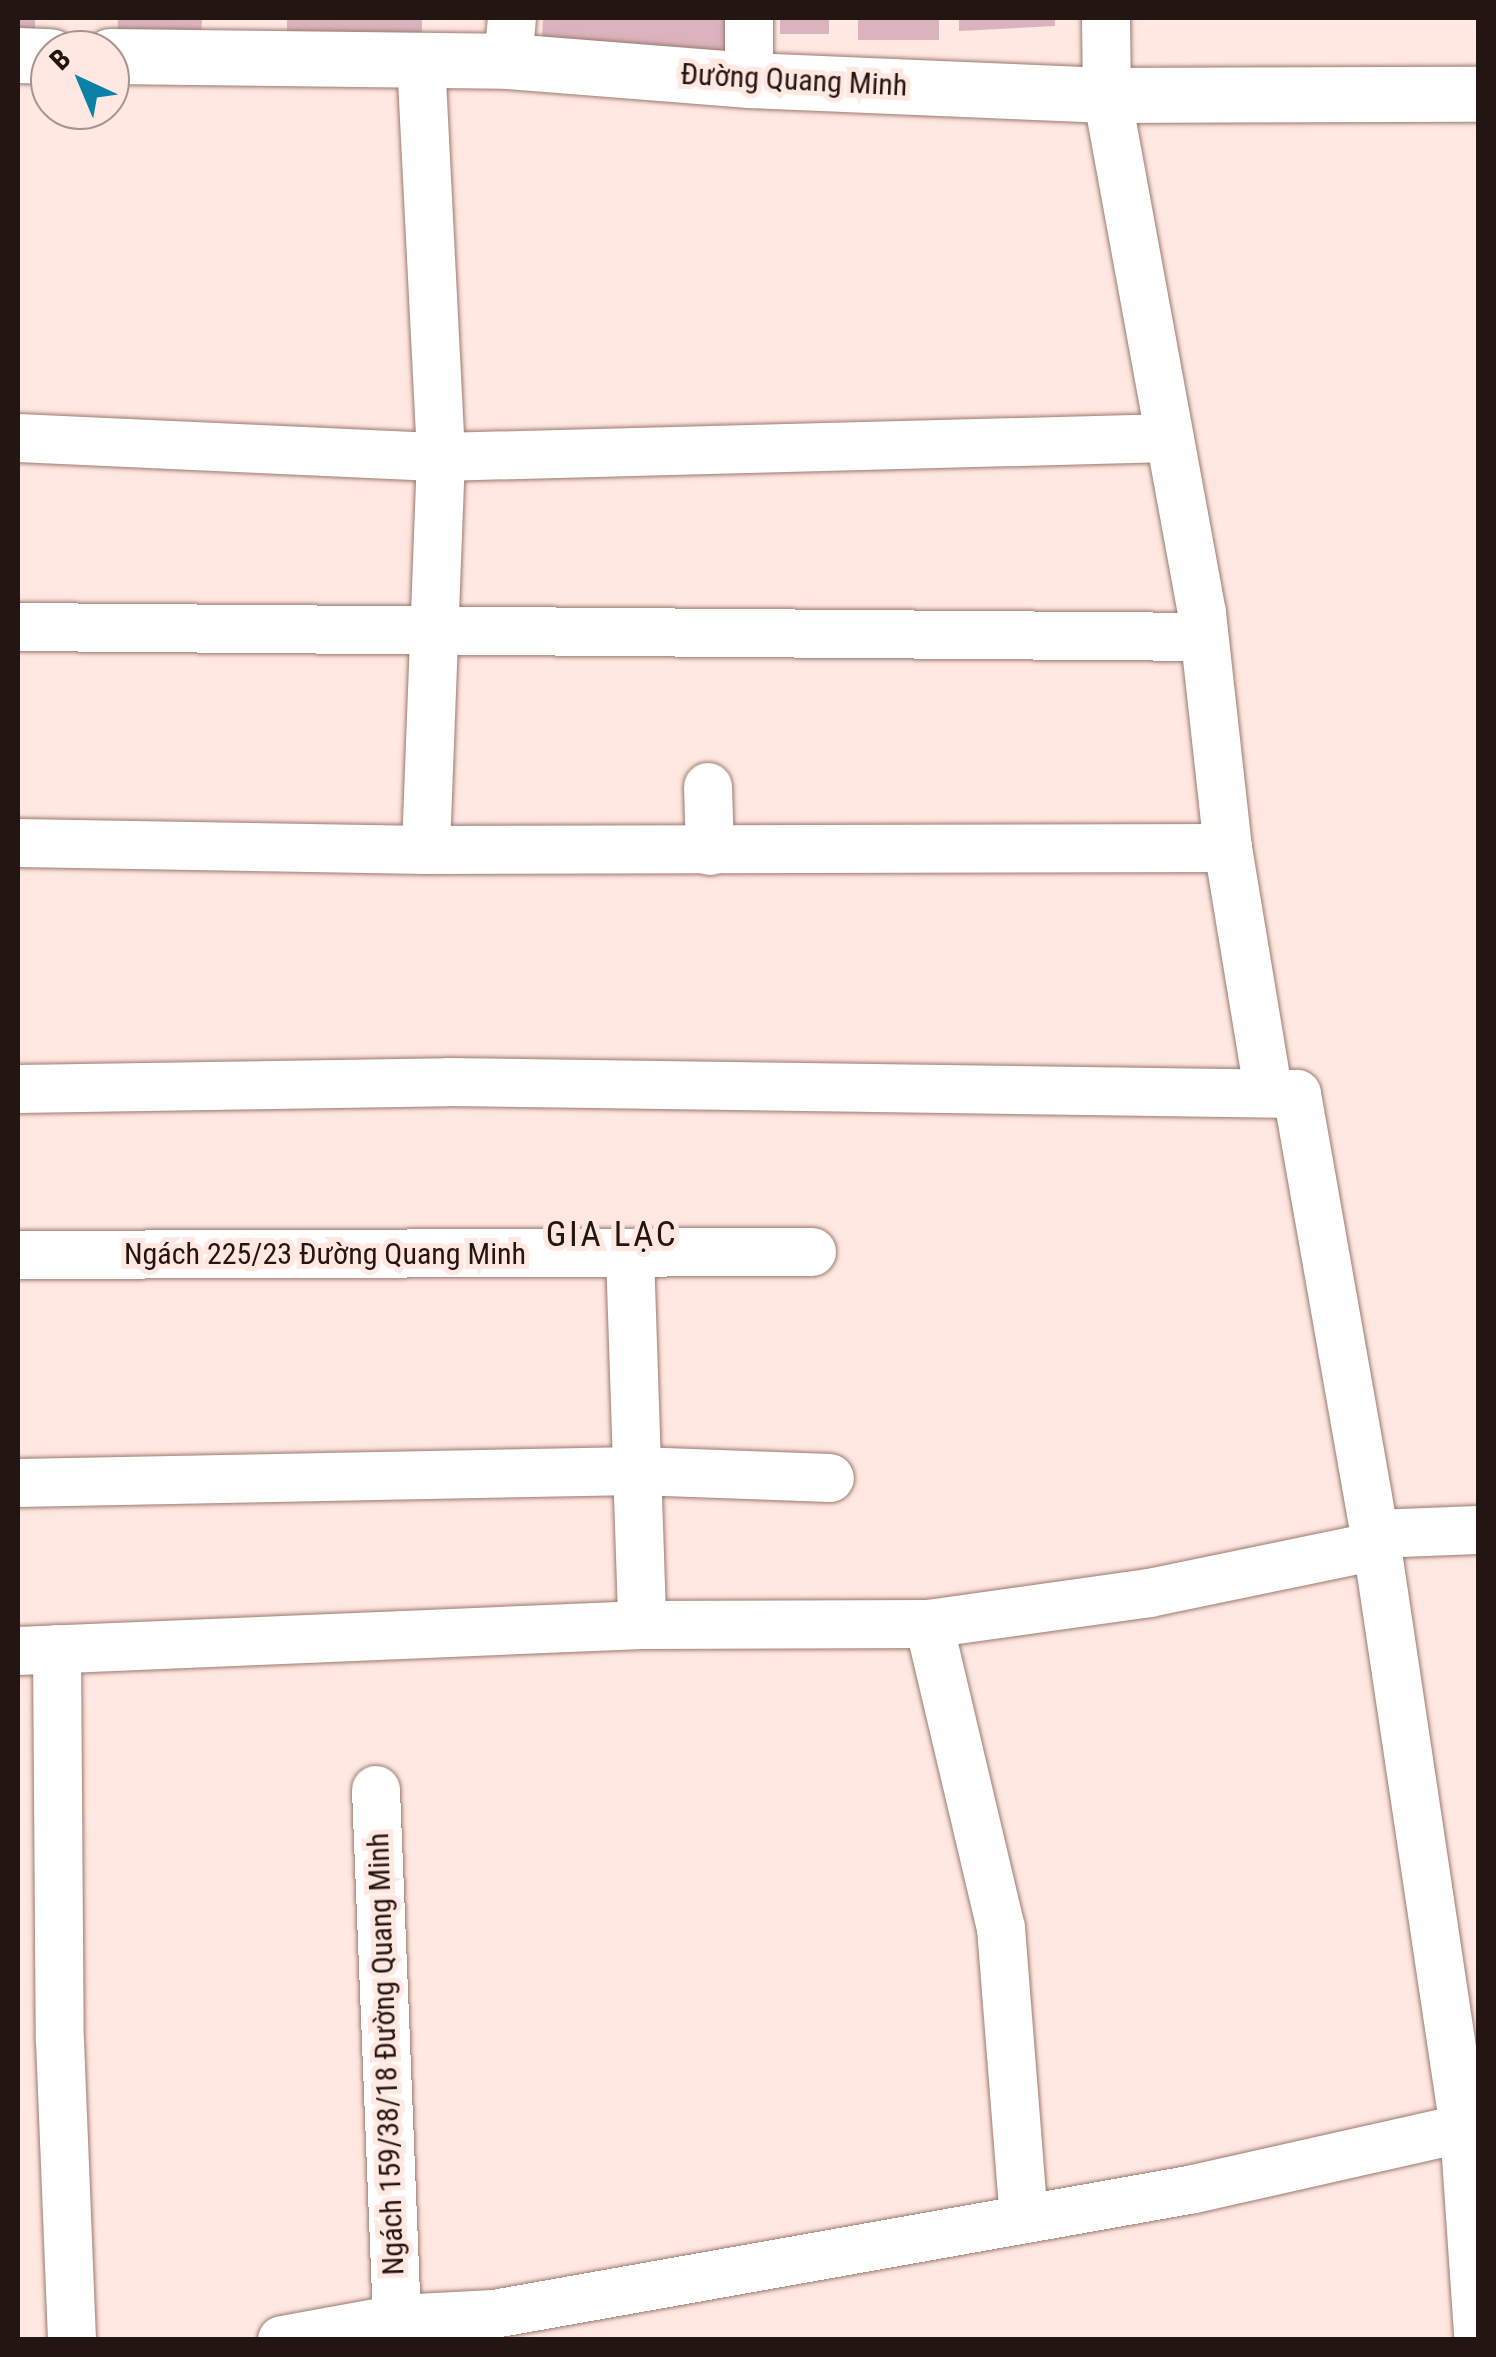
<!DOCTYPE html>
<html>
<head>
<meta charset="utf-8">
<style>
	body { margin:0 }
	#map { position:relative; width:1496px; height:2357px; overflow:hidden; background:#ffe8e1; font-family:"Roboto Condensed",sans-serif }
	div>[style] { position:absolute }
	.building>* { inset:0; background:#dab3bc; transform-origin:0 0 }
	.roads { filter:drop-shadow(0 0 2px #9b796e) drop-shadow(0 0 2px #9b796e) }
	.street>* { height:48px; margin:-24px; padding:0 24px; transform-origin:24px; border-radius:24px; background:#fff }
	.secondary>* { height:55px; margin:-27.5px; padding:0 27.5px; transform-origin:27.5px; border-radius:27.5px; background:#fff }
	span { translate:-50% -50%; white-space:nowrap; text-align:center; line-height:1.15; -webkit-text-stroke:10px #ffe8e1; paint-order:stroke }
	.street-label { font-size:30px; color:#231612 }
	.quarter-label { font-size:35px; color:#231612; letter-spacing:2.5px }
	.frame { position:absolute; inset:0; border:20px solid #231612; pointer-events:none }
	.north { position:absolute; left:30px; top:30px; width:100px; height:100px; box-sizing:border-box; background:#ffe8e1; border:2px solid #a7948e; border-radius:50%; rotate:316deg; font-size:28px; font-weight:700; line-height:40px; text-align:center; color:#231612 }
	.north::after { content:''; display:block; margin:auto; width:35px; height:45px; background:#0c81a8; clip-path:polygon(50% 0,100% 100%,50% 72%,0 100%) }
</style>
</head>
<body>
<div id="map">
	<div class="building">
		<div style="clip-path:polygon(18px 18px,35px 18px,35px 29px,18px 32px)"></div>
		<div style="clip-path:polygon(118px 18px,202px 18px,200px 57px,117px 43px)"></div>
		<div style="left:287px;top:18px;width:135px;height:40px"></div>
		<div style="clip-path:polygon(543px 18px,749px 18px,749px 80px,541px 63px)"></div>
		<div style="left:780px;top:18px;width:49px;height:16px"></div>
		<div style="left:858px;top:18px;width:81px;height:22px"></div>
		<div style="clip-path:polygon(959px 18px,1055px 18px,1055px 26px,959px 31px)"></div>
	</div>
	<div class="roads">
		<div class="street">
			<div style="left:1106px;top:18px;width:77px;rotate:89.3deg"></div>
			<div style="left:1107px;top:95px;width:527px;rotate:79.61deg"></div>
			<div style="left:1202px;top:613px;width:236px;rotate:83.7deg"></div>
			<div style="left:1228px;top:848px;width:244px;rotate:80.6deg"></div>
			<div style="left:421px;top:60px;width:398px;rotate:87.1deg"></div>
			<div style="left:441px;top:457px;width:393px;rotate:92.2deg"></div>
			<div style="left:508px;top:61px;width:43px;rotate:-84.7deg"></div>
			<div style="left:749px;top:80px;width:62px;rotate:-90deg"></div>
			<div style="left:18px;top:438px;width:423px;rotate:2.6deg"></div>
			<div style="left:441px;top:457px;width:729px;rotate:-1.49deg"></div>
			<div style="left:18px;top:627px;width:1186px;rotate:0.48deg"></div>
			<div style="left:708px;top:787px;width:64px;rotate:88.2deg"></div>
			<div style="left:18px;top:843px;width:408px;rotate:1deg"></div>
			<div style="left:426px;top:850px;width:802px;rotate:-0.14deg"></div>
			<div style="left:18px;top:1089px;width:430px;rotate:-0.9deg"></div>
			<div style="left:448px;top:1082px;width:849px;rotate:0.81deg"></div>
			<div style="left:1297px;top:1094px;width:459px;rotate:80deg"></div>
			<div style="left:1377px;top:1546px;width:588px;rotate:81.5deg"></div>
			<div style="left:1464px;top:2128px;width:206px;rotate:86.1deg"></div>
			<div style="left:630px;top:1254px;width:371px;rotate:88.1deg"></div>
			<div style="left:18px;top:1255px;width:794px;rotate:-0.22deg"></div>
			<div style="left:18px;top:1483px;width:619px;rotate:-1.11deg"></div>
			<div style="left:637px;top:1471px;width:193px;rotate:2.1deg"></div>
			<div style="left:1375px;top:1534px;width:103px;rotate:-2.2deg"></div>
			<div style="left:929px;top:1624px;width:312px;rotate:76.7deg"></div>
			<div style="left:1001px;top:1928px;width:292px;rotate:85.5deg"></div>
			<div style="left:57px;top:1649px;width:392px;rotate:89.6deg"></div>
			<div style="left:60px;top:2041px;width:299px;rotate:87.7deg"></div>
			<div style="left:18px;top:1651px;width:625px;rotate:-2.39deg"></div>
			<div style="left:642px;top:1625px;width:287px;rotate:-0.2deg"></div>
			<div style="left:929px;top:1624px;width:223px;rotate:-8deg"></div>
			<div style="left:1150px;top:1593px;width:232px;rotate:-11.7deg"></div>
			<div style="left:376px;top:1790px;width:529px;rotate:87.73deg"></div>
			<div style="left:282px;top:2340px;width:117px;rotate:-10.3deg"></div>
			<div style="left:397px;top:2319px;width:97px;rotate:-3deg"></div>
			<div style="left:494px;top:2314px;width:711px;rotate:-10.12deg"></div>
			<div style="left:1194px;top:2189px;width:277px;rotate:-12.7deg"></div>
		</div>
		<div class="secondary">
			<div style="left:18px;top:55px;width:32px;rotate:2deg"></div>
			<div style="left:110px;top:56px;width:398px;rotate:0.7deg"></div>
			<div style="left:508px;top:61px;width:242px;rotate:4.5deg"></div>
			<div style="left:749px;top:80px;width:358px;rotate:2.4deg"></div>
			<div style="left:1107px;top:95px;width:371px;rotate:-0.2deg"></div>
		</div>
	</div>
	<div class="street-label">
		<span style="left:794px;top:80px;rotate:3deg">Đường Quang Minh</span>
		<span style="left:325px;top:1254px">Ngách 225/23 Đường Quang Minh</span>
		<span style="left:386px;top:2054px;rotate:-92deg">Ngách 159/38/18 Đường Quang Minh</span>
	</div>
	<div class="quarter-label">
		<span style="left:612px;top:1235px">GIA LẠC</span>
	</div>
	<div class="frame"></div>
	<div class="north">B</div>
</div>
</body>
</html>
